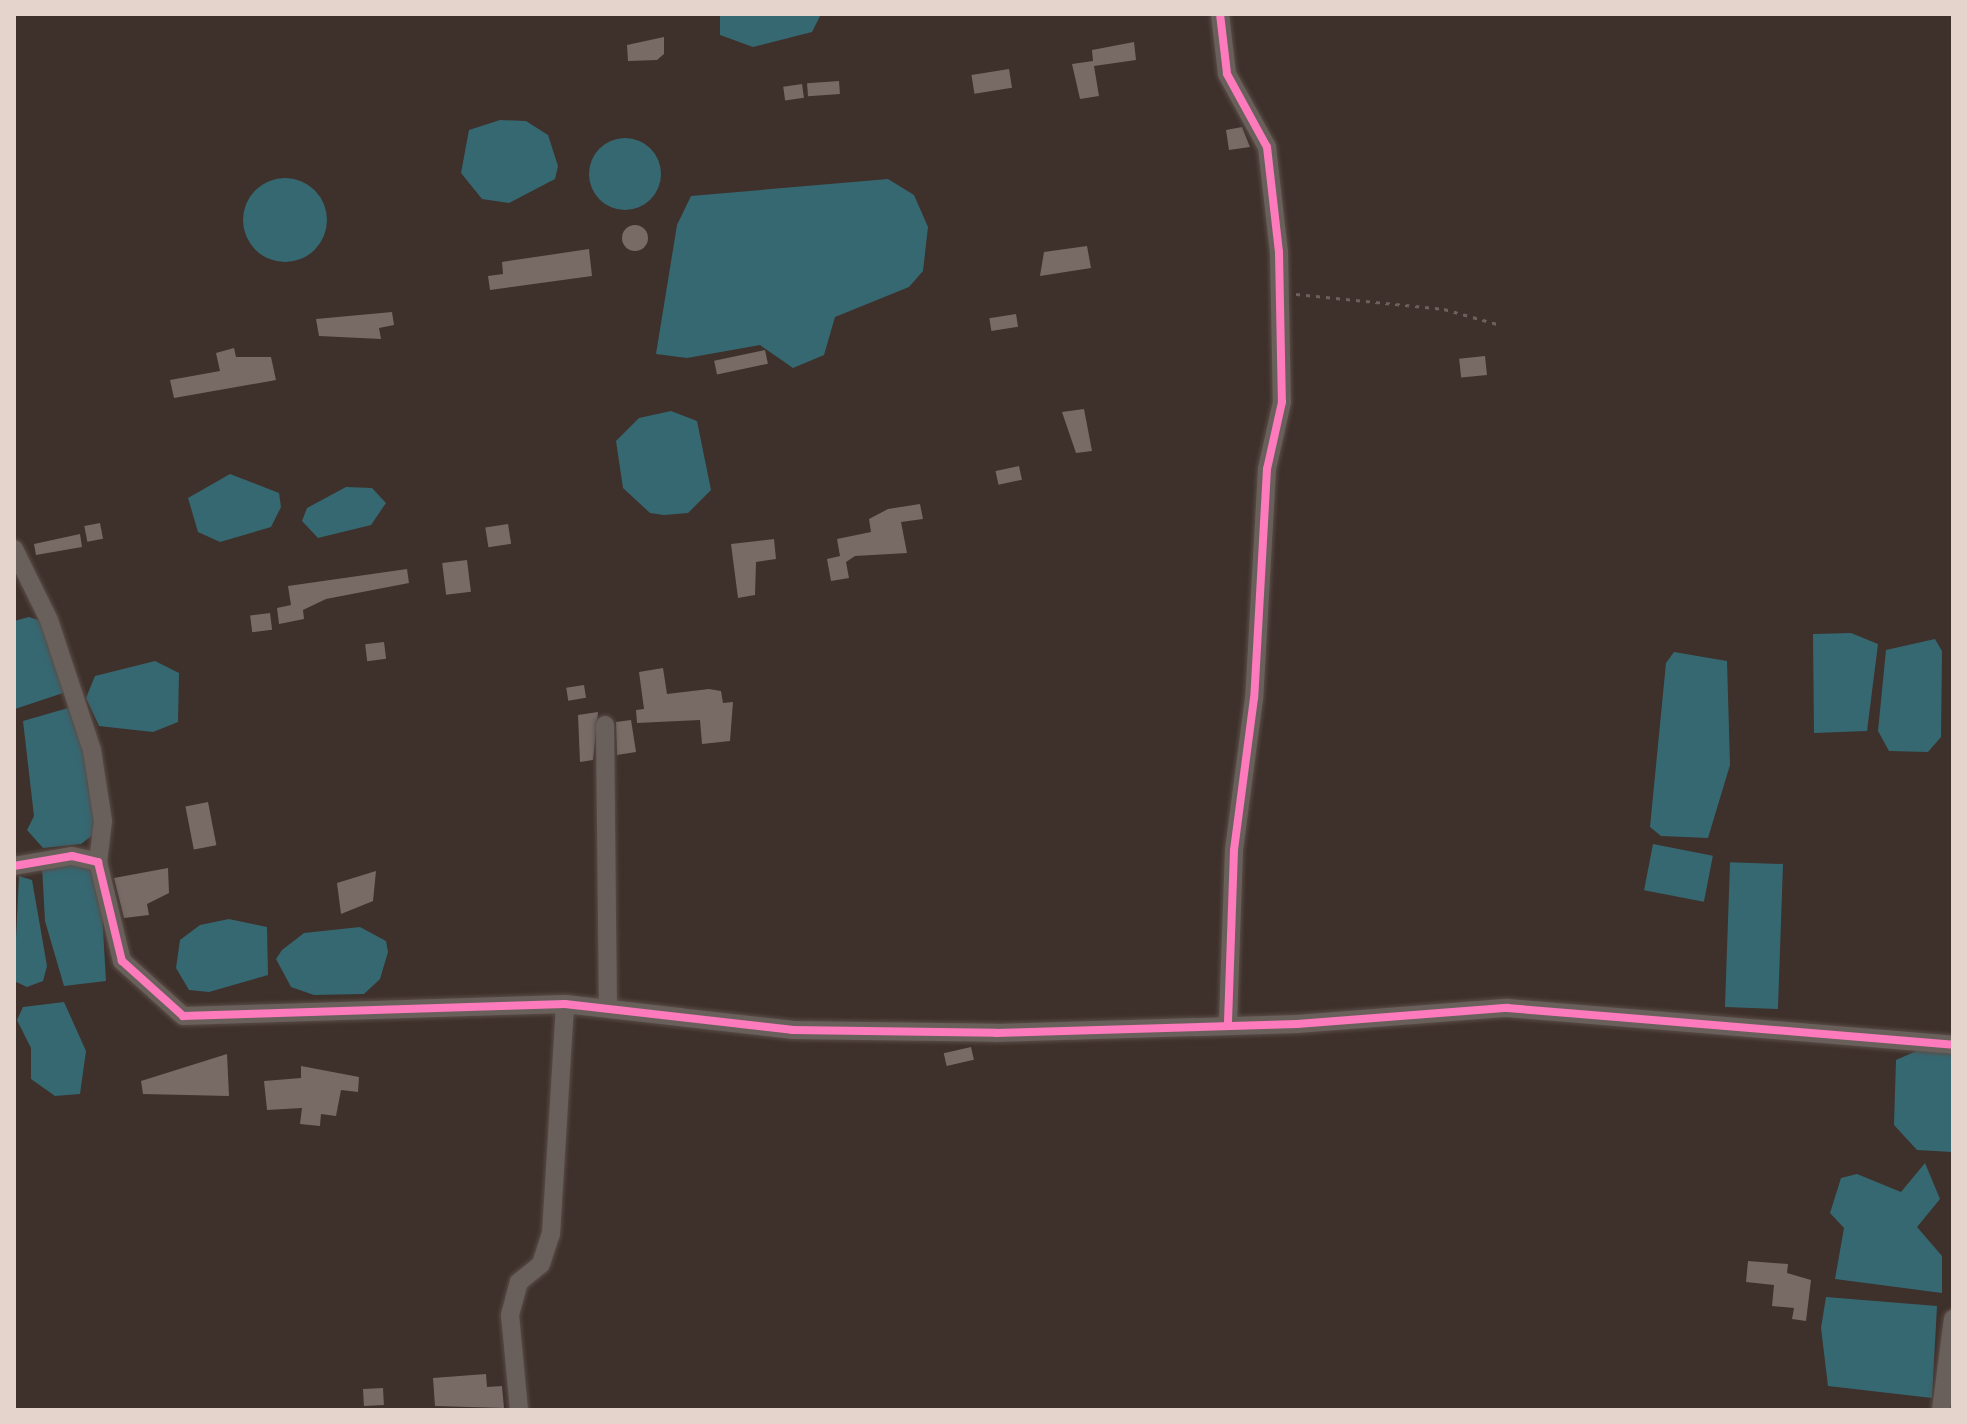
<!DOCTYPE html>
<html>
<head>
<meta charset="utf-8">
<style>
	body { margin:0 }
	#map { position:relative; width:1967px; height:1424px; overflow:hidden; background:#3e302a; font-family:Manrope,sans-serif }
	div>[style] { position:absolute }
	.water>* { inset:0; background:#366872; transform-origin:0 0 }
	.round { border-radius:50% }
	.building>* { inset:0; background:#786b66; transform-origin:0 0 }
	.path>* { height:3px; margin-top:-1.5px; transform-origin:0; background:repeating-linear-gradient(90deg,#6b615d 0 4px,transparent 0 10px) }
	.roads { filter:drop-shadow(0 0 2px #5a4d48) drop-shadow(0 0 2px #5a4d48) }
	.minor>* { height:18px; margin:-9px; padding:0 9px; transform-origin:9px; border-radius:9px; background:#6a605b }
	.cycleway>* { height:8px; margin:-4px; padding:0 4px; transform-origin:4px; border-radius:4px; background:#fd7abc }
	span { translate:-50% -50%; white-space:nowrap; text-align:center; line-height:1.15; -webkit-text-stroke:8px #3b2318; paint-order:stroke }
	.frame { position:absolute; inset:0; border:16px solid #e4d4cc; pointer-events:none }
</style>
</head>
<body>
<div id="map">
	<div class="water">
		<div style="clip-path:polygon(720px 14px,821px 14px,812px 32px,753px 47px,720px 35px)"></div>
		<div style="clip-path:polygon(500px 120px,526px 121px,548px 135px,558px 166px,555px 179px,509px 203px,482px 199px,461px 173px,469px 130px)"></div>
		<div class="round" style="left:589px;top:138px;width:72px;height:72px"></div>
		<div class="round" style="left:243px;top:178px;width:84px;height:84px"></div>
		<div style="clip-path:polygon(888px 179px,914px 195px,928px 227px,923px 271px,909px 287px,835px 317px,824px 355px,793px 368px,760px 345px,687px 358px,656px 354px,677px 225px,691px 196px)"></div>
		<div style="clip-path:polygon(671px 411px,697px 421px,711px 490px,688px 513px,664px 515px,650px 513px,623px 488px,616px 441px,639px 418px)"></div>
		<div style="clip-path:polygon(230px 474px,279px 493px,281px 507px,271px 527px,220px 542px,198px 532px,188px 498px)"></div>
		<div style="clip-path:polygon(346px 487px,372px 488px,386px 503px,371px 525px,318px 538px,302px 521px,307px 508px)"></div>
		<div style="clip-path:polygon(29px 617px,47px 623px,63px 693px,15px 709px,14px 621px)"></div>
		<div style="clip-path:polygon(1851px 633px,1878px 644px,1867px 731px,1814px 733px,1813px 634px)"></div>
		<div style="clip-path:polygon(1935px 639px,1942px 651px,1941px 737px,1928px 752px,1889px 751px,1878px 731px,1886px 650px)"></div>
		<div style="clip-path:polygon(1674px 652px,1727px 661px,1730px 765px,1708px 838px,1661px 836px,1650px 827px,1666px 663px)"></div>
		<div style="clip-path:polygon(155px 661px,179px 673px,178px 722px,153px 732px,99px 726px,86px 698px,95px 676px)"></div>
		<div style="clip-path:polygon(75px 706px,98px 831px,81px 844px,43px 848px,27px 830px,34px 816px,23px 721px)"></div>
		<div style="left:1653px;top:844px;width:61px;height:47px;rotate:11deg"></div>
		<div style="clip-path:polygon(90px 864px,101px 895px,106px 981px,64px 986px,45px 921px,42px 866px)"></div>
		<div style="left:1783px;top:864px;width:145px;height:53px;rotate:92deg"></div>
		<div style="clip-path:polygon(19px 876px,32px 880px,47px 966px,43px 981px,27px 987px,14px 981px)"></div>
		<div style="clip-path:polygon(229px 919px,267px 927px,268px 975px,209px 992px,189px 990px,176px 968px,180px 940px,200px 925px)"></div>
		<div style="clip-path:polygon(360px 927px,386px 941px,388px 952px,380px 979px,364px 994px,314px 995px,291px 987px,276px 959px,282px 950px,304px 933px)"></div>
		<div style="clip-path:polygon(64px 1002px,86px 1051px,80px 1094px,55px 1096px,31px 1079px,31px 1048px,17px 1020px,23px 1007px)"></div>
		<div style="clip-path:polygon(1921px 1049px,1953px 1051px,1952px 1152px,1917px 1150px,1894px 1125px,1896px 1060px)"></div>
		<div style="clip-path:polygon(1925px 1163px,1940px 1199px,1917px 1227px,1942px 1256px,1942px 1293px,1835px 1279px,1844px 1228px,1830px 1213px,1841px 1178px,1857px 1174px,1901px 1192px)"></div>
		<div style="clip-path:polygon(1826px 1297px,1937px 1306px,1932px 1398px,1828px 1386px,1821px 1328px)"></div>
	</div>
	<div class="building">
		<div style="clip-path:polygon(664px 37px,664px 54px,657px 60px,628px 61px,627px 45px)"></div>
		<div style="clip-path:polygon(1134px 42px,1136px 60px,1094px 66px,1099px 96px,1080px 99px,1072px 64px,1093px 61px,1092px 50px)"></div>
		<div style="left:1009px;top:69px;width:19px;height:38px;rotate:81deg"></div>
		<div style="left:839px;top:81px;width:13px;height:32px;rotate:86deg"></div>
		<div style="left:802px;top:84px;width:14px;height:19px;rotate:82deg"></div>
		<div style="clip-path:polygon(1242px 127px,1250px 147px,1229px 150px,1226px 130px)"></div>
		<div class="round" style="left:622px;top:225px;width:26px;height:26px"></div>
		<div style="clip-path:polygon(1087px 246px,1091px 268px,1040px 276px,1044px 252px)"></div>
		<div style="clip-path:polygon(589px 249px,592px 276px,490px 290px,488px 276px,503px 274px,502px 262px)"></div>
		<div style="clip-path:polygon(392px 312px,394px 325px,379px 328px,381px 339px,319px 336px,316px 319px)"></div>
		<div style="left:1016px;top:314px;width:13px;height:27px;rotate:81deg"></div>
		<div style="clip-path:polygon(234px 348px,236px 357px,271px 357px,276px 380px,174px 398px,170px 380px,220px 371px,216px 353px)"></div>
		<div style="left:765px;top:350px;width:14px;height:52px;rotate:78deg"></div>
		<div style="left:1485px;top:356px;width:19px;height:26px;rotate:84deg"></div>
		<div style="clip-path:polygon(1084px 409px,1092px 451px,1076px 453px,1062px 412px)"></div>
		<div style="left:1019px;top:466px;width:14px;height:24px;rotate:78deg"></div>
		<div style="clip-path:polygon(920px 504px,923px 519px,901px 522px,907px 553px,855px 556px,846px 562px,849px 578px,831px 581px,827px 559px,840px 556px,837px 539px,871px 532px,869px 519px,888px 509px)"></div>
		<div style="left:100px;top:523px;width:16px;height:16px;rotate:79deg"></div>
		<div style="left:508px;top:524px;width:20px;height:23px;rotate:81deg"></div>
		<div style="clip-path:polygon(80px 534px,82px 547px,36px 555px,34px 544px)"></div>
		<div style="clip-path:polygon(774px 539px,776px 559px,756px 562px,755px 595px,738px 598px,731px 544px)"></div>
		<div style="left:467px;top:560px;width:32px;height:25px;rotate:83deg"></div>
		<div style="clip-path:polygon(407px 569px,409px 583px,326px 599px,303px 610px,304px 619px,279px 624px,277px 608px,291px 605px,288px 586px)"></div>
		<div style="left:270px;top:613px;width:17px;height:20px;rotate:83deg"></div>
		<div style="left:384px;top:642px;width:17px;height:19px;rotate:83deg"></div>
		<div style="clip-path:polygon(663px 668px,667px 694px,709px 689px,721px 691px,723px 703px,733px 702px,730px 741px,702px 744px,700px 720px,637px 723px,636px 710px,644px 709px,639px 672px)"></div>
		<div style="left:584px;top:685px;width:13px;height:18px;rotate:81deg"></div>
		<div style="clip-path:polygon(598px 712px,593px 760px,580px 762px,578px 715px)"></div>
		<div style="clip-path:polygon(631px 720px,636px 752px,617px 755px,616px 722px)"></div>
		<div style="left:208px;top:802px;width:44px;height:23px;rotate:79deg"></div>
		<div style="clip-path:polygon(168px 868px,169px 893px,147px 904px,149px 915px,124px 918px,114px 878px)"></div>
		<div style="clip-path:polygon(376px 871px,373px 901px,341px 914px,337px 883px)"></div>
		<div style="left:971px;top:1047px;width:13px;height:28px;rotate:77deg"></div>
		<div style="clip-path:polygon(227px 1054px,229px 1096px,143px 1094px,141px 1081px)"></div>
		<div style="clip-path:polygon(301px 1066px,359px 1077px,358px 1092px,341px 1090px,336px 1116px,321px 1114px,320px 1126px,300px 1124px,302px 1108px,267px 1110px,264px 1081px,301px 1078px)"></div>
		<div style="clip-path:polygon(1748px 1261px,1788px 1264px,1787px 1273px,1811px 1280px,1806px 1321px,1792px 1319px,1794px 1308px,1772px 1306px,1774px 1285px,1746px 1282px)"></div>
		<div style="clip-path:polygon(486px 1374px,487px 1387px,502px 1386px,504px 1408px,435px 1406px,433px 1378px)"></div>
		<div style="left:383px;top:1388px;width:17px;height:20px;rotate:87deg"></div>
	</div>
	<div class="path">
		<div style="left:1296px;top:294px;width:149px;rotate:5.8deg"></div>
		<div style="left:1444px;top:309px;width:59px;rotate:15.7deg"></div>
	</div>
	<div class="roads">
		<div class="minor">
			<div style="left:1220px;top:14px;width:60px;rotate:83.3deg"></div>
			<div style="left:1227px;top:74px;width:83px;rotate:61.3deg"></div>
			<div style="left:1267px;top:147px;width:106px;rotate:83.5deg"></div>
			<div style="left:1279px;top:252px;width:150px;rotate:88.9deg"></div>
			<div style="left:1282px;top:402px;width:69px;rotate:102.6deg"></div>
			<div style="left:1267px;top:469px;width:229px;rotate:93.2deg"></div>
			<div style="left:1254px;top:698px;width:153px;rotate:97.5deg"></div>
			<div style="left:1234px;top:850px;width:176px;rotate:92deg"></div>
			<div style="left:14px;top:549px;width:79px;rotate:63.8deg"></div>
			<div style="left:49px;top:620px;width:137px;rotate:71.7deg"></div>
			<div style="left:92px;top:750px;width:72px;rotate:81.2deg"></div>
			<div style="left:103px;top:821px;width:41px;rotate:97deg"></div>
			<div style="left:605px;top:725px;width:283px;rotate:89.4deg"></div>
			<div style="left:14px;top:866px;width:59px;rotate:-9.8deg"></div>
			<div style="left:72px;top:856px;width:27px;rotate:13deg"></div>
			<div style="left:98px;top:862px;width:102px;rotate:76.4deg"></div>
			<div style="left:122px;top:961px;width:82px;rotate:42deg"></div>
			<div style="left:183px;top:1016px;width:382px;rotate:-1.8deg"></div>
			<div style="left:565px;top:1004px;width:228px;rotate:6.5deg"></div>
			<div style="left:792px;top:1030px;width:204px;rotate:0.8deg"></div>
			<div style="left:996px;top:1033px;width:301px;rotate:-1.7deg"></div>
			<div style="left:1297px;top:1024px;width:211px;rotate:-4.4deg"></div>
			<div style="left:1507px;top:1008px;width:448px;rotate:4.7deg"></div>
			<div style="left:519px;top:1410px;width:95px;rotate:-95.4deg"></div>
			<div style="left:510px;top:1315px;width:34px;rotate:-75deg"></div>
			<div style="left:519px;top:1282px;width:28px;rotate:-39deg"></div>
			<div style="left:541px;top:1264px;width:32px;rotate:-72deg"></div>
			<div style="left:551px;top:1234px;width:230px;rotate:-86.5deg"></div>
			<div style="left:1941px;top:1410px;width:92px;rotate:-82.5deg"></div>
		</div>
	</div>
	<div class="cycleway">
		<div style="left:1220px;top:14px;width:60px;rotate:83.3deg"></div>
		<div style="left:1227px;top:74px;width:83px;rotate:61.3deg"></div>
		<div style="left:1267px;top:147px;width:106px;rotate:83.5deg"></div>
		<div style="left:1279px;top:252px;width:150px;rotate:88.9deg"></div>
		<div style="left:1282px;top:402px;width:69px;rotate:102.6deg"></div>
		<div style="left:1267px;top:469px;width:229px;rotate:93.2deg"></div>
		<div style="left:1254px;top:698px;width:153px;rotate:97.5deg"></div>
		<div style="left:1234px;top:850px;width:176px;rotate:92deg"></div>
		<div style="left:14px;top:866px;width:59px;rotate:-9.8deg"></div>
		<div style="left:72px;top:856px;width:27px;rotate:13deg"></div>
		<div style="left:98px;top:862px;width:102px;rotate:76.4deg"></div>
		<div style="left:122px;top:961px;width:82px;rotate:42deg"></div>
		<div style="left:183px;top:1016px;width:382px;rotate:-1.8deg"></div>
		<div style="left:565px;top:1004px;width:228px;rotate:6.5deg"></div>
		<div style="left:792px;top:1030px;width:204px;rotate:0.8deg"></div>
		<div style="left:996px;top:1033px;width:301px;rotate:-1.7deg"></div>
		<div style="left:1297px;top:1024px;width:211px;rotate:-4.4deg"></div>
		<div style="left:1507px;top:1008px;width:448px;rotate:4.7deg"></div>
	</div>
	<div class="frame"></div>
</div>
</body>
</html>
